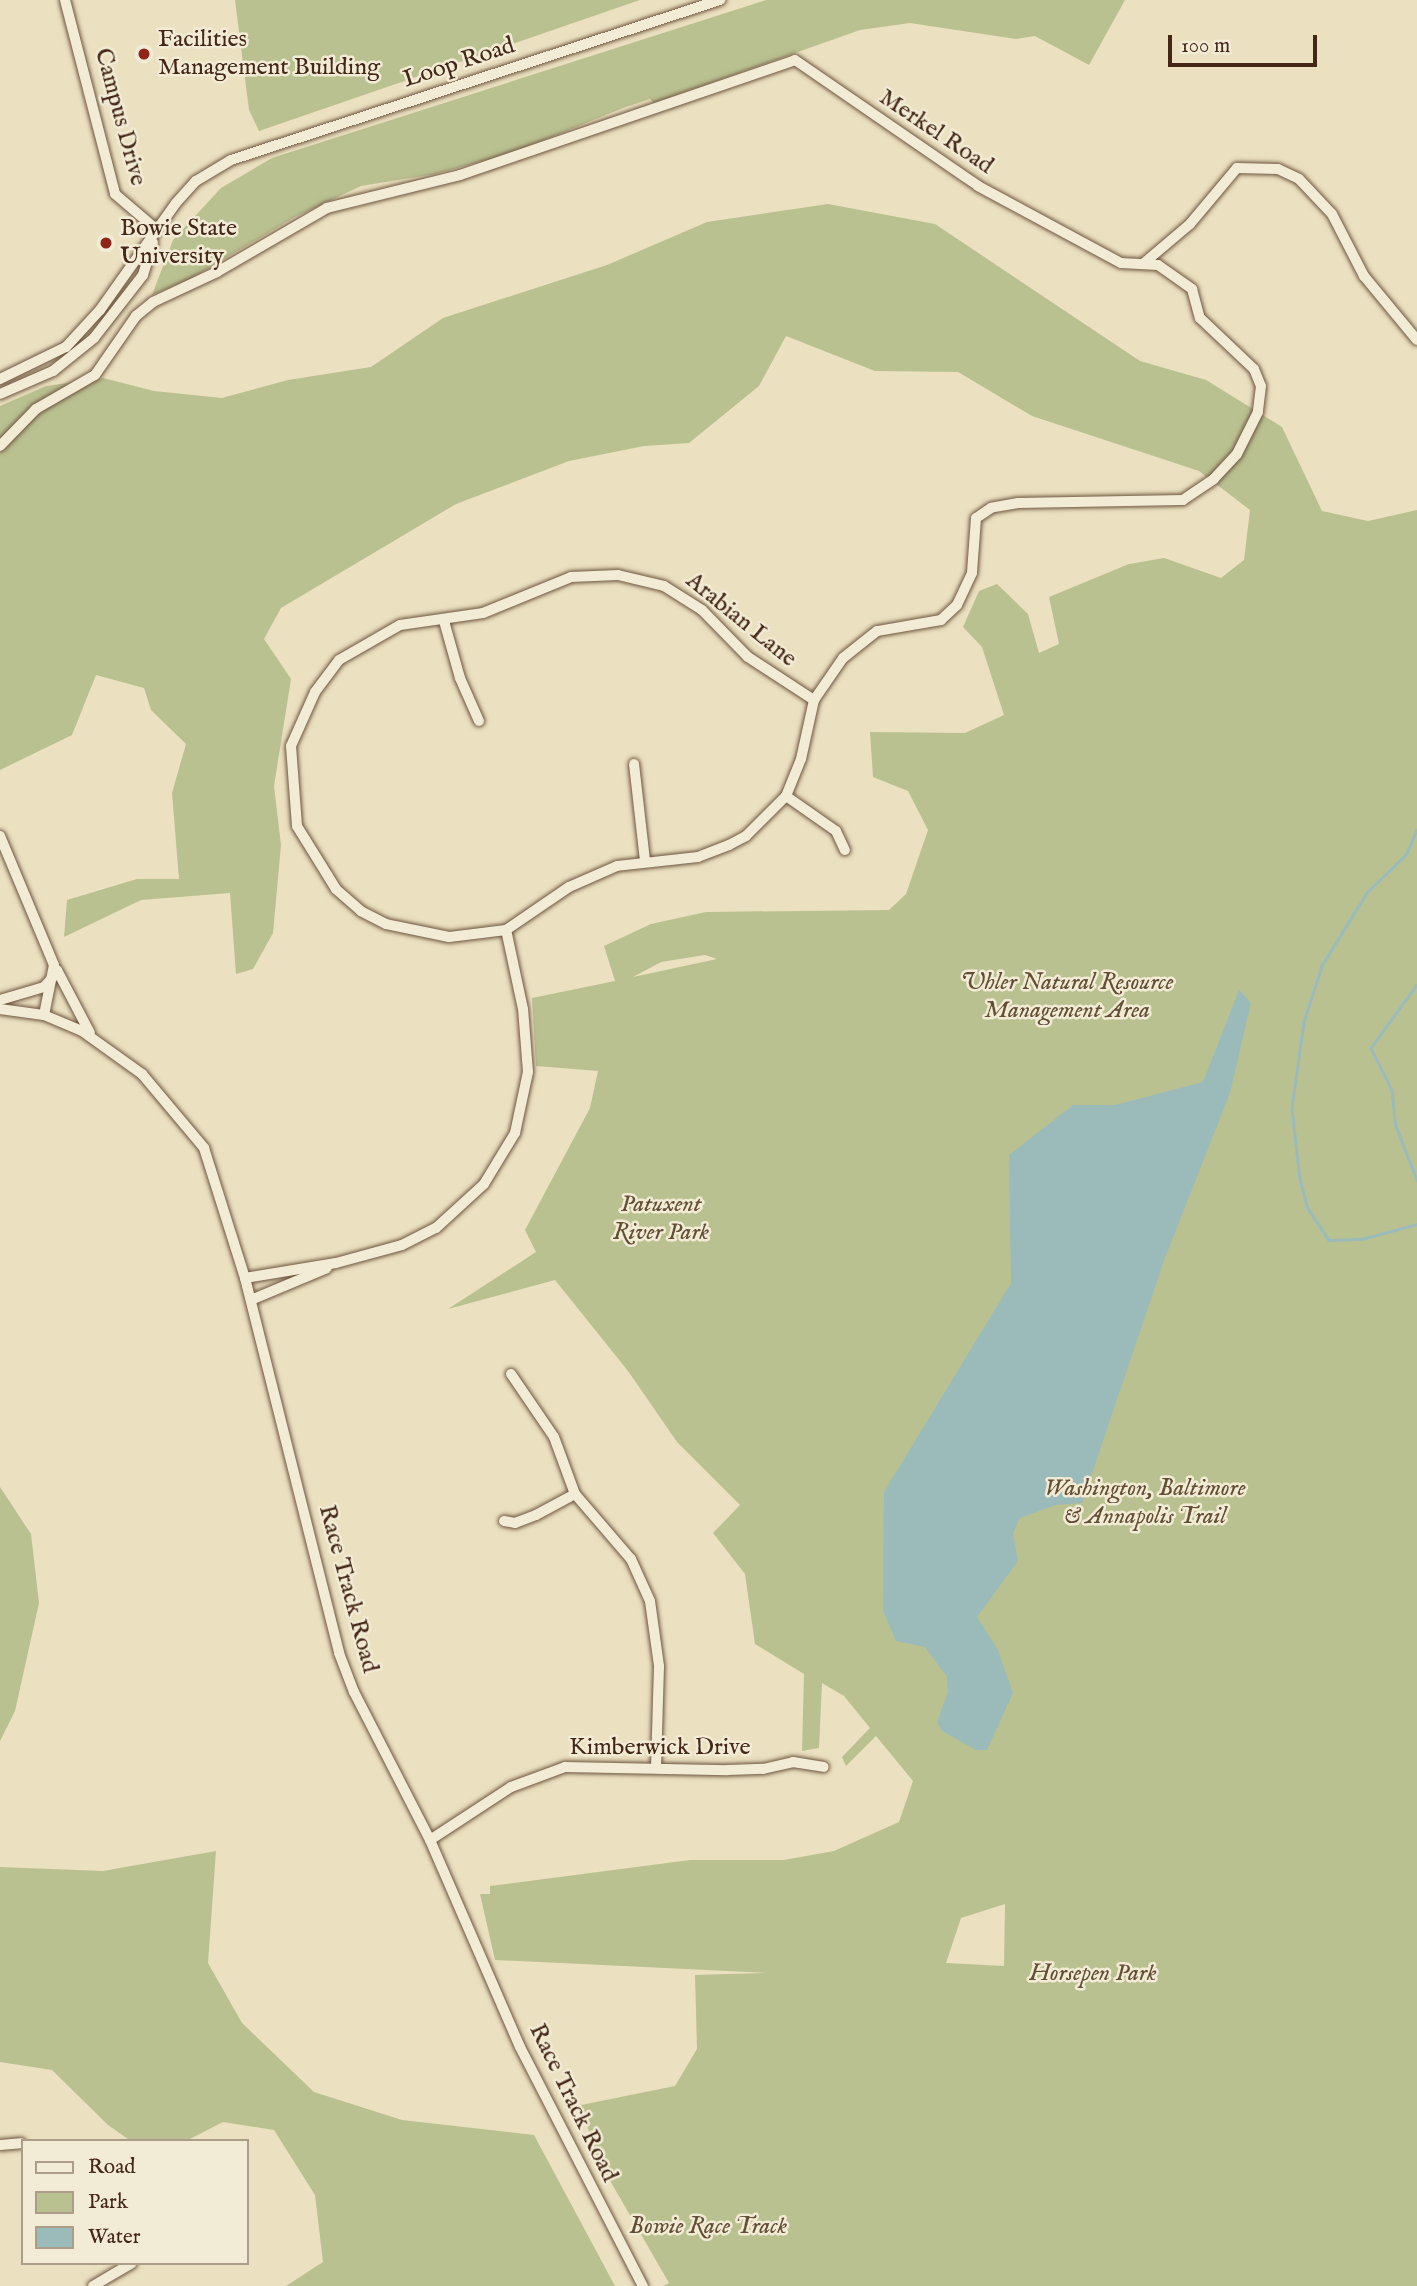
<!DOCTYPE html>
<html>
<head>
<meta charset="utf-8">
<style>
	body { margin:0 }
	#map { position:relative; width:1417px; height:2286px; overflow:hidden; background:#ebe0bf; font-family:"IM FELL English",serif }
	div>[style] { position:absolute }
	.green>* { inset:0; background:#bac190 }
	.water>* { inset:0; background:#9bbbba }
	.stream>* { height:2.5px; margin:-1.25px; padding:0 1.25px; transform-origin:1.25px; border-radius:1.25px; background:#9bbbba }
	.roads { filter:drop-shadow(0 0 2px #6e5540) drop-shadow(0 0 2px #6e5540) }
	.minor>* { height:10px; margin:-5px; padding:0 5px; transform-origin:5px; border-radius:5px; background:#f2ebd5 }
	.dots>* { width:19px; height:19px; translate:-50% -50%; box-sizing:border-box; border:4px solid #f2ebd5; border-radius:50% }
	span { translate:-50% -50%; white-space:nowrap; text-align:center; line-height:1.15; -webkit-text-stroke:5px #f2ebd5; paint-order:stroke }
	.poi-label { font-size:24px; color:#442716 }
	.left { translate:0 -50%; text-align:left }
	.street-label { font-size:24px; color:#442716 }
	.park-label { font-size:24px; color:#624e34; font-style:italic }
	.legend { position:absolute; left:21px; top:2139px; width:228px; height:126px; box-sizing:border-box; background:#f2ebd5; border:2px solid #ac9d89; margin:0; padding:9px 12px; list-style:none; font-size:21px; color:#442716 }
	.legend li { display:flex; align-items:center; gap:14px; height:35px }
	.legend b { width:35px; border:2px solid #ac9d89 }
	.scale { position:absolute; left:1168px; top:35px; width:149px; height:32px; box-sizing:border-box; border:4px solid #442716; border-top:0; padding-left:9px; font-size:21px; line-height:24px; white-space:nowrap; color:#442716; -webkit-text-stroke:5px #f2ebd5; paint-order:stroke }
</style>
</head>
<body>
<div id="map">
	<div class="green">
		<div style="clip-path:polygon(235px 0,640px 0,259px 131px,249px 110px)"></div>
		<div style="clip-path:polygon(766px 0,1125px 0,1089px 65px,1035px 36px,1016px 39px,910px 23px,860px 30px,654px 103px,650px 99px,623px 108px,512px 153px,435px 174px,361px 186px,295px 217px,190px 279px,152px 295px,173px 240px,221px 188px,272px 158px)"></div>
		<div style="clip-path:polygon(evenodd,828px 204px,935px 224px,1140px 361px,1206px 380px,1282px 427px,1322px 511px,1368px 521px,1417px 510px,1417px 2286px,663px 2286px,669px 2283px,597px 2158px,581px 2105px,675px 2086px,697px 2049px,695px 1975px,767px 1973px,495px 1960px,480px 1894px,490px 1894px,490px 1886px,690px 1860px,784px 1860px,834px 1851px,899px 1822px,913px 1781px,876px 1736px,846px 1766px,842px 1757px,870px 1728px,844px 1696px,822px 1683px,819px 1748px,802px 1751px,804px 1674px,755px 1644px,745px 1574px,713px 1533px,740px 1505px,677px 1442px,628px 1371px,555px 1280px,448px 1309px,536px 1252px,525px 1230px,590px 1108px,598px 1071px,536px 1066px,532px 998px,615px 981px,604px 946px,651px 924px,706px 912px,889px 910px,906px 894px,928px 830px,908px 791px,873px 777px,870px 732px,965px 733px,1004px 715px,982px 647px,963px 627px,979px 591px,997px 584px,1028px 614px,1039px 653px,1059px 644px,1049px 597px,1129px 564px,1164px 558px,1221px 578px,1244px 560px,1250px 510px,1199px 471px,1032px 416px,958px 372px,875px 371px,786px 336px,759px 386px,689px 443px,644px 446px,569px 461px,456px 504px,281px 608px,264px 639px,291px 679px,274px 786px,281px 845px,273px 933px,253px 969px,236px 974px,230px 893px,141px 900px,64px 937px,67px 900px,137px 879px,179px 879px,172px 793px,186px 744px,151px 710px,144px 688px,96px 675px,72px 735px,0 770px,0 406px,46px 386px,103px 378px,154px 391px,222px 398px,288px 380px,371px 367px,443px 318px,607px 265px,707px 222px,828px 204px,705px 955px,717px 959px,633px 977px,661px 962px,705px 955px,828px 204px,1005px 1904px,1004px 1966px,946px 1963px,961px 1918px,1005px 1904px)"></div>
		<div style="clip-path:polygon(0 1487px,31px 1534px,39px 1603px,15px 1711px,0 1741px)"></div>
		<div style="clip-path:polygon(216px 1851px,208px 1963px,242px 2023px,314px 2092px,402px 2120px,534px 2135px,615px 2286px,286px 2286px,323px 2262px,315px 2195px,274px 2130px,223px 2122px,186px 2141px,131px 2141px,108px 2125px,52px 2070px,0 2062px,0 1867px,103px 1871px)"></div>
	</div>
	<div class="water">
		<div style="clip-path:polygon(1239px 990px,1251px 1003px,1230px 1093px,1165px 1258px,1082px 1503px,1056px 1505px,1020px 1518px,1013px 1533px,1018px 1561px,977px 1617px,998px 1650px,1013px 1693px,987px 1750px,976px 1750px,942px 1731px,937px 1722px,948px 1692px,947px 1677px,925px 1647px,896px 1641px,883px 1611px,884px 1492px,1011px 1283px,1009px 1155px,1073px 1105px,1115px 1105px,1203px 1082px)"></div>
	</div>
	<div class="stream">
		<div style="left:1417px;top:830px;width:26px;rotate:113deg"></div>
		<div style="left:1407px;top:854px;width:56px;rotate:135.7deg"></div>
		<div style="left:1367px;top:893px;width:86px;rotate:121.7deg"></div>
		<div style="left:1322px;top:966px;width:59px;rotate:107.8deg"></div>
		<div style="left:1304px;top:1022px;width:88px;rotate:97.9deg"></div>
		<div style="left:1292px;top:1109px;width:70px;rotate:83.5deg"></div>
		<div style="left:1300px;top:1179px;width:30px;rotate:75deg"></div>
		<div style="left:1308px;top:1208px;width:38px;rotate:57deg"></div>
		<div style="left:1329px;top:1240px;width:33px;rotate:-2deg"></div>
		<div style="left:1362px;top:1239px;width:57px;rotate:-15.3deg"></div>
		<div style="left:1417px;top:985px;width:78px;rotate:126.1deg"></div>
		<div style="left:1371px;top:1048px;width:47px;rotate:63.4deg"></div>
		<div style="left:1392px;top:1090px;width:36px;rotate:84deg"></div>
		<div style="left:1396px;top:1126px;width:58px;rotate:68.7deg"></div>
	</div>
	<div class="roads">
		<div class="minor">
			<div style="left:65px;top:0;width:200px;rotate:75.5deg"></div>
			<div style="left:115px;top:194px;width:55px;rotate:40.6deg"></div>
			<div style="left:1144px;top:263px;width:60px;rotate:-40.3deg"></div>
			<div style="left:1190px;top:224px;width:73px;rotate:-50deg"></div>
			<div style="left:1237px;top:168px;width:41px;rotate:1.4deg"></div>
			<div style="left:1278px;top:169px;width:23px;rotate:25deg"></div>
			<div style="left:1299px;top:179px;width:48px;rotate:46.7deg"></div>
			<div style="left:1332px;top:214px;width:70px;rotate:62.7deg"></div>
			<div style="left:1364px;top:276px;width:83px;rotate:50.4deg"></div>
			<div style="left:0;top:379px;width:73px;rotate:-25.9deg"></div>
			<div style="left:66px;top:347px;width:50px;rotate:-47.4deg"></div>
			<div style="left:100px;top:310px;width:131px;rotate:-54.6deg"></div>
			<div style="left:176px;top:203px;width:30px;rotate:-48deg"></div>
			<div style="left:196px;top:181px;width:41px;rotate:-31deg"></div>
			<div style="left:231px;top:160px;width:515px;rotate:-18.12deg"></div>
			<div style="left:0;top:394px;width:58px;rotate:-23.5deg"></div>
			<div style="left:53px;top:371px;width:53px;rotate:-38.8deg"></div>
			<div style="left:94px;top:338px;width:80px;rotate:-52.1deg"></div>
			<div style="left:143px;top:275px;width:34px;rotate:-73deg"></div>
			<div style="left:0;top:446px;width:52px;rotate:-45.8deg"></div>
			<div style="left:36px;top:409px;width:68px;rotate:-30deg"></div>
			<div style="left:95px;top:375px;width:72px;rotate:-55.2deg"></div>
			<div style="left:136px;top:316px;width:22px;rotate:-39deg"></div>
			<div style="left:153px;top:302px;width:71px;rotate:-25.1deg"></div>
			<div style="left:217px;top:272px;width:127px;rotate:-30.2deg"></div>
			<div style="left:327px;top:208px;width:137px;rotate:-13.9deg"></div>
			<div style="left:460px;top:175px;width:354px;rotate:-18.9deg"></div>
			<div style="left:795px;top:60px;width:222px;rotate:34.5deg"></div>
			<div style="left:978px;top:186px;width:162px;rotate:28.3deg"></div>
			<div style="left:1121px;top:263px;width:37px;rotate:3deg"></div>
			<div style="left:1158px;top:265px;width:42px;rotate:35.2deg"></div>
			<div style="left:1192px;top:289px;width:30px;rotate:75deg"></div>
			<div style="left:1200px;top:318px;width:74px;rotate:43.4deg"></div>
			<div style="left:1254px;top:369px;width:18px;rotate:68deg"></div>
			<div style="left:1261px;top:386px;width:26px;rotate:97deg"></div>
			<div style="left:1258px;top:412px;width:47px;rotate:116.6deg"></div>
			<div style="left:1237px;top:454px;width:34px;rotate:133deg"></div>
			<div style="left:1214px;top:479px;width:37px;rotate:146deg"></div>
			<div style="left:1183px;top:500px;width:165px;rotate:179deg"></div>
			<div style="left:1018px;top:503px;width:27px;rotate:170deg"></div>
			<div style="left:991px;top:508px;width:18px;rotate:146deg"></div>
			<div style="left:976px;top:518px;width:55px;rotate:94.2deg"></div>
			<div style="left:972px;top:573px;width:35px;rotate:115deg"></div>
			<div style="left:957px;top:605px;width:22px;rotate:137deg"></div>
			<div style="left:941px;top:620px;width:65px;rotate:170.2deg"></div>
			<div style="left:877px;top:631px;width:43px;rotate:141.5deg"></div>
			<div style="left:843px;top:658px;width:51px;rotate:124.6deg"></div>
			<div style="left:814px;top:700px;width:60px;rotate:102.4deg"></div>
			<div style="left:801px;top:759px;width:40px;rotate:112deg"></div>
			<div style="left:786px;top:796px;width:57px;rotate:135deg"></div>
			<div style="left:746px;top:836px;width:19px;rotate:152deg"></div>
			<div style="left:729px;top:845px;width:33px;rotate:159deg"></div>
			<div style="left:698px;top:857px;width:81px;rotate:173.7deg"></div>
			<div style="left:617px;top:866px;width:52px;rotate:156.4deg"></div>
			<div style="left:569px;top:887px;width:76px;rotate:145.7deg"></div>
			<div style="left:506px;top:930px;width:57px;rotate:173deg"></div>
			<div style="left:449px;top:937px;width:64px;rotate:-168.3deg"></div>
			<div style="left:386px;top:924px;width:28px;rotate:-153deg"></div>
			<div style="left:361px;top:911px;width:33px;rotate:-139deg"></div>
			<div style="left:336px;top:889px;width:74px;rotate:-121.8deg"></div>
			<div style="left:297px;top:826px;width:80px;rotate:-94.3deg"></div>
			<div style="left:291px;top:746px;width:59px;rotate:-66deg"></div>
			<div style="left:315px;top:692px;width:40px;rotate:-53deg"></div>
			<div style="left:339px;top:660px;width:70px;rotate:-29.8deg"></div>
			<div style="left:400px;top:625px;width:84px;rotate:-8.2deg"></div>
			<div style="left:483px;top:613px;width:95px;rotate:-22.2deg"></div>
			<div style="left:571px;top:577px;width:47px;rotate:-2.4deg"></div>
			<div style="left:618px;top:575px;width:47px;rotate:13.4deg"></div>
			<div style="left:664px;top:586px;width:45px;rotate:32.3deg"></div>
			<div style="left:702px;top:610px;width:66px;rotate:45.6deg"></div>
			<div style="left:748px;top:657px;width:79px;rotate:33.1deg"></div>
			<div style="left:444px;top:621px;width:59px;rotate:74.3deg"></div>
			<div style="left:460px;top:678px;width:47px;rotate:66.2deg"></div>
			<div style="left:634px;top:764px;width:97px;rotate:83.5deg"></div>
			<div style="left:786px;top:796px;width:61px;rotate:35deg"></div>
			<div style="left:836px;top:831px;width:21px;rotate:65deg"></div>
			<div style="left:0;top:836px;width:140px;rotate:67.3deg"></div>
			<div style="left:54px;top:965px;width:51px;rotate:101.3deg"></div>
			<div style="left:57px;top:970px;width:71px;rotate:62.4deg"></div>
			<div style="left:0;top:1000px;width:46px;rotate:-16.5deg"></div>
			<div style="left:44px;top:987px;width:13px;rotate:-48deg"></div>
			<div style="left:0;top:1009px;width:44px;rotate:7.8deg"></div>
			<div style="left:44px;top:1015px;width:41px;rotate:22.8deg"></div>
			<div style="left:82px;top:1031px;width:74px;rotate:35.6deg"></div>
			<div style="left:142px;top:1074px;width:97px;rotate:50deg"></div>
			<div style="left:204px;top:1148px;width:136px;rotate:72.5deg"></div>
			<div style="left:245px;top:1278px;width:387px;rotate:75.9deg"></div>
			<div style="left:339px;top:1653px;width:42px;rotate:69deg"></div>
			<div style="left:354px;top:1692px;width:166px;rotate:62.8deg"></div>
			<div style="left:430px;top:1840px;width:226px;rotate:66.5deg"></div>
			<div style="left:520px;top:2047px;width:269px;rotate:62.8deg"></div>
			<div style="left:245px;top:1278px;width:92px;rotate:-9.4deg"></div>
			<div style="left:336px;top:1263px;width:68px;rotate:-15.3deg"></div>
			<div style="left:402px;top:1245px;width:38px;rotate:-27deg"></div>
			<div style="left:436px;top:1228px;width:65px;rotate:-42.5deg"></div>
			<div style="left:484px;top:1184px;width:60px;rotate:-58.7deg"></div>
			<div style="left:515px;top:1133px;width:62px;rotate:-78deg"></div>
			<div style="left:528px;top:1072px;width:63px;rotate:-94.5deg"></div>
			<div style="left:523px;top:1009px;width:81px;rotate:-102.1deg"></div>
			<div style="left:251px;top:1300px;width:82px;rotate:-22.8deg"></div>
			<div style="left:511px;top:1374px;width:76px;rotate:55.7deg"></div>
			<div style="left:554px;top:1437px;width:61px;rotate:69.8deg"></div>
			<div style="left:575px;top:1494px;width:86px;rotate:49.3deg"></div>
			<div style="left:631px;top:1559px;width:46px;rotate:65.7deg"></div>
			<div style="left:650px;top:1601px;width:66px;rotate:82.1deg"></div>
			<div style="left:659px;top:1666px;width:100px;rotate:91.7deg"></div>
			<div style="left:504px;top:1521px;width:11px;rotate:10deg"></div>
			<div style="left:515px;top:1523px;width:22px;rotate:-21deg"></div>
			<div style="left:536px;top:1515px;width:44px;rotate:-28.3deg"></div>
			<div style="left:430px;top:1840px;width:97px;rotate:-33.2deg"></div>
			<div style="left:511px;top:1787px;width:58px;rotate:-20.3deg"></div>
			<div style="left:565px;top:1767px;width:163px;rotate:1.1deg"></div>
			<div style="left:728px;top:1770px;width:35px;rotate:-2deg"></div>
			<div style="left:763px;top:1769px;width:31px;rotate:-13deg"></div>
			<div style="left:793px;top:1762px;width:31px;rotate:9deg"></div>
			<div style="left:0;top:2145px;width:21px;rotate:-5deg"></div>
			<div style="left:93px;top:2286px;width:45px;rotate:-30.5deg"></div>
		</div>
	</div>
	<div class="dots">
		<div style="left:144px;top:54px;background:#8f2418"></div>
		<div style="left:106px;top:243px;background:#8f2418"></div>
	</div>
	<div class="poi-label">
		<span class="left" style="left:158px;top:54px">Facilities<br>Management Building</span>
		<span class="left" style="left:120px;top:243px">Bowie State<br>University</span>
	</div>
	<div class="street-label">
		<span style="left:459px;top:63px;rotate:-18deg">Loop Road</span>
		<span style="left:120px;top:117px;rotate:75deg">Campus Drive</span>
		<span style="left:936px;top:132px;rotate:34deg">Merkel Road</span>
		<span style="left:741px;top:620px;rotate:39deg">Arabian Lane</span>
		<span style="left:348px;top:1589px;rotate:75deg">Race Track Road</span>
		<span style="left:660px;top:1748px">Kimberwick Drive</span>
		<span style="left:573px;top:2103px;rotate:64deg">Race Track Road</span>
	</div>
	<div class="park-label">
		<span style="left:1067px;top:997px">Uhler Natural Resource<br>Management Area</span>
		<span style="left:661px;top:1219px">Patuxent<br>River Park</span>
		<span style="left:1145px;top:1503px">Washington, Baltimore<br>&amp; Annapolis Trail</span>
		<span style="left:1093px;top:1974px">Horsepen Park</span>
		<span style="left:708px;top:2227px">Bowie Race Track</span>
	</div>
	<ul class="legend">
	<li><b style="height:9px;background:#f2ebd5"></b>Road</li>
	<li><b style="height:19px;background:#bac190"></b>Park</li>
	<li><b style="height:19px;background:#9bbbba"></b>Water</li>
	</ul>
	<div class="scale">100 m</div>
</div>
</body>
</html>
